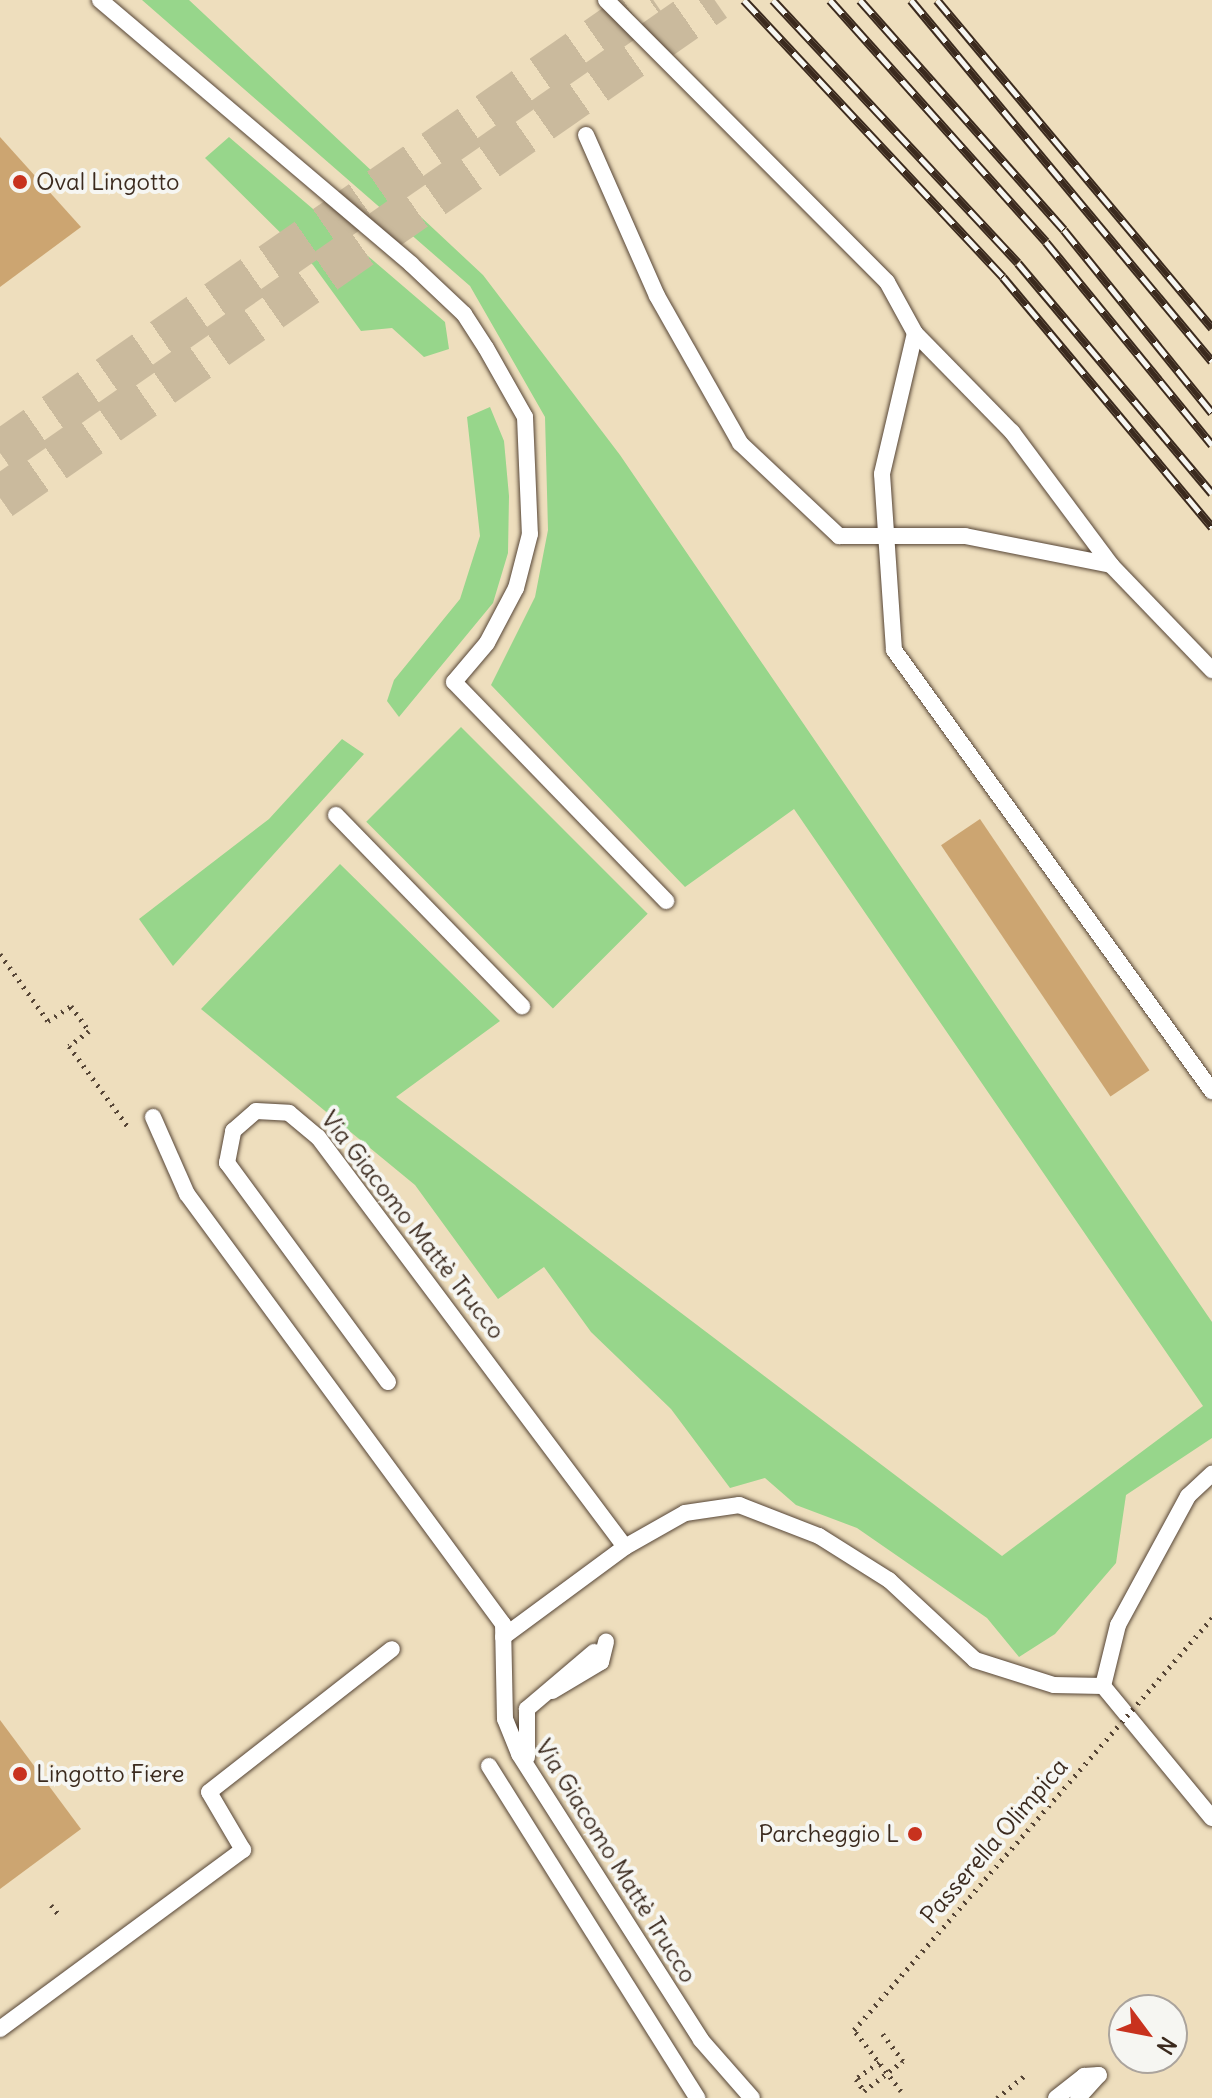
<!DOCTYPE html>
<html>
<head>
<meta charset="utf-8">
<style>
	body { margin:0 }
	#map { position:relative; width:1212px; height:2098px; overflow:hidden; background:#eedebd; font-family:Delius,sans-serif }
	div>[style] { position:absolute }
	.green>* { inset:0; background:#97d68b; transform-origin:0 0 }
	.building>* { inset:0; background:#cca571; transform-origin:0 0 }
	.primary-tunnel>* { height:44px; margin-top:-22px; transform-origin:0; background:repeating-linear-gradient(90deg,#caba9d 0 44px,transparent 0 66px) }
	.path>* { height:5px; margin-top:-2.5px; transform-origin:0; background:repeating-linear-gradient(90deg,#564536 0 2px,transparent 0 8px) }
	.roads { filter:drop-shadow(0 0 2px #564536) drop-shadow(0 0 2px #564536) }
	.service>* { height:16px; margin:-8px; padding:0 8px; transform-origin:8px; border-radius:8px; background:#fff }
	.rail>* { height:9px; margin-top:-4.5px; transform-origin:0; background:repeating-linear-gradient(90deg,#f6f6f2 0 18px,#3b2a1e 0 36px); box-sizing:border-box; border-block:2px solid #3b2a1e }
	.path-bridge>* { height:5px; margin-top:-2.5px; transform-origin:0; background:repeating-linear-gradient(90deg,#564536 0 2px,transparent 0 8px) }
	.dots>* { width:22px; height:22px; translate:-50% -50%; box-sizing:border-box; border:4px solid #f6f6f2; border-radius:50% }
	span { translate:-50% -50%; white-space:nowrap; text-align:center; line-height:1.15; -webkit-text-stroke:8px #f6f6f2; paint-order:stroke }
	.poi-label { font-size:24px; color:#3b2a1e }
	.left { translate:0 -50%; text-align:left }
	.right { translate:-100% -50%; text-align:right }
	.street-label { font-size:24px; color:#3b2a1e }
	.north { position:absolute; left:1108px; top:1994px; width:80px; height:80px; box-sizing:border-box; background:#f6f6f2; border:2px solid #aba49d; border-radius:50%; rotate:122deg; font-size:22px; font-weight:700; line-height:32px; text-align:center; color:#3b2a1e }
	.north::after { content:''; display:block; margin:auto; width:28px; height:36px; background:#c8321e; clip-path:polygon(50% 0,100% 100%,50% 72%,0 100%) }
</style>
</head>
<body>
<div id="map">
	<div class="green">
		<div style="clip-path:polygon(142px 0,189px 0,483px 275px,620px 455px,1212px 1322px,1212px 1438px,1126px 1495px,1116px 1563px,1055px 1634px,1019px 1657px,987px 1618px,857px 1528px,796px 1505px,765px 1478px,730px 1488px,671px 1409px,591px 1332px,544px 1267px,498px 1299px,415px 1185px,201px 1009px,340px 864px,500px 1021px,396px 1097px,1002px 1556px,1203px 1406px,794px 809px,685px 887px,491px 685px,535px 597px,548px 530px,545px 417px,470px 286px)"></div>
		<div style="clip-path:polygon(229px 137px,445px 322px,449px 349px,424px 357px,392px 328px,361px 331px,313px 265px,205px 158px)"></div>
		<div style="clip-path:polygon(490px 407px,504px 441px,509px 496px,508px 553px,493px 603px,399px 717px,387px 701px,394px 680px,460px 599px,480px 536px,467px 417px)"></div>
		<div style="left:461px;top:727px;width:264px;height:134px;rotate:45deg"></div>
		<div style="clip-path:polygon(342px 739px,364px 754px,173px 966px,139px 919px,269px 819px)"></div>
	</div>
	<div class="building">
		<div style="clip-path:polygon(0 137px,81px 227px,0 287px)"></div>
		<div style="left:980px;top:819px;width:303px;height:47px;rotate:56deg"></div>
		<div style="clip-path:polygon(0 1720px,81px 1829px,0 1889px)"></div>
	</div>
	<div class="primary-tunnel">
		<div style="left:0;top:453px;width:795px;rotate:-34.75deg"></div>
		<div style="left:0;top:498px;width:871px;rotate:-34.89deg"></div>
	</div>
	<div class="path">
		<div style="left:0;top:954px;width:82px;rotate:54.4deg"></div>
		<div style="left:48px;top:1021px;width:27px;rotate:-33deg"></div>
		<div style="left:71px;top:1006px;width:31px;rotate:54deg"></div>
		<div style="left:89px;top:1031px;width:25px;rotate:143deg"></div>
		<div style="left:69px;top:1046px;width:100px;rotate:53.9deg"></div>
		<div style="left:51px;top:1905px;width:13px;rotate:51deg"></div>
		<div style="left:879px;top:2062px;width:29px;rotate:144deg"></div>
		<div style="left:856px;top:2079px;width:14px;rotate:56deg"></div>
		<div style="left:864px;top:2091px;width:49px;rotate:-37.6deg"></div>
		<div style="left:903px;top:2061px;width:34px;rotate:-127deg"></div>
		<div style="left:997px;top:2098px;width:36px;rotate:-39deg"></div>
	</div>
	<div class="roads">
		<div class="service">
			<div style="left:100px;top:0;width:408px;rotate:40.3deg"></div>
			<div style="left:411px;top:264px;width:73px;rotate:43.3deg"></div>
			<div style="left:464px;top:314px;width:40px;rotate:57.1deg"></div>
			<div style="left:486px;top:348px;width:79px;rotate:60.5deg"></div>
			<div style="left:525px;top:417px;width:117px;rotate:87.6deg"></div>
			<div style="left:530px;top:534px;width:56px;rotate:104.5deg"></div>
			<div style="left:516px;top:588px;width:62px;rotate:117.8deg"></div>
			<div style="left:487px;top:643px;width:51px;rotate:130.2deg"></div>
			<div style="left:454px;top:682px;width:305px;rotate:45.9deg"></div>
			<div style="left:606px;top:0;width:398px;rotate:45.1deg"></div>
			<div style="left:887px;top:282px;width:58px;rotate:61.2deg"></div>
			<div style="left:915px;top:333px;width:145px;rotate:103.2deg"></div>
			<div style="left:882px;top:474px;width:176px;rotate:86.1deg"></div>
			<div style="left:894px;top:650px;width:544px;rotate:54.21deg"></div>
			<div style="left:586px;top:135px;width:176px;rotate:66.2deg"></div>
			<div style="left:657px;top:296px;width:169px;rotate:60.5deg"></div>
			<div style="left:740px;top:443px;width:136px;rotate:43.2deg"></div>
			<div style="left:839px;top:536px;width:126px"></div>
			<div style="left:965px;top:536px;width:149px;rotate:11.2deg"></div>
			<div style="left:1111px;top:565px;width:146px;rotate:46.1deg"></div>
			<div style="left:915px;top:333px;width:139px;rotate:45.6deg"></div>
			<div style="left:1012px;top:432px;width:166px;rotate:53.3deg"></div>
			<div style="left:336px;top:815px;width:267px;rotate:45.8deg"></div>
			<div style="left:153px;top:1117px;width:84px;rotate:66.2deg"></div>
			<div style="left:187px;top:1194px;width:534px;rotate:53.69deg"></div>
			<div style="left:503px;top:1624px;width:95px;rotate:88.8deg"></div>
			<div style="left:505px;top:1719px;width:38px;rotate:68deg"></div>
			<div style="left:519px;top:1754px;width:339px;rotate:57.5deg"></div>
			<div style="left:701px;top:2040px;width:77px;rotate:48.7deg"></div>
			<div style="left:388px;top:1382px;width:272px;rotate:-126.3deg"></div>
			<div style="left:227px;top:1163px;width:33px;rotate:-79deg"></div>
			<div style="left:233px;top:1131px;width:30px;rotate:-41deg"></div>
			<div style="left:256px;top:1111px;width:33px;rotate:3deg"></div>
			<div style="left:289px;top:1113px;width:38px;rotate:40deg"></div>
			<div style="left:318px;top:1137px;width:512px;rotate:53.17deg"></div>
			<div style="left:503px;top:1637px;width:152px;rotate:-36.4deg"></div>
			<div style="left:625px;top:1547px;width:69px;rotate:-29.5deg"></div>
			<div style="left:685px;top:1513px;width:55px;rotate:-8.4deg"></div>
			<div style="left:739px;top:1505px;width:86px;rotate:21.2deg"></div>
			<div style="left:819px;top:1536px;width:83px;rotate:32.2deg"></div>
			<div style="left:889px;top:1580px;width:117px;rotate:42.9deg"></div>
			<div style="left:975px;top:1660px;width:83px;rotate:17.6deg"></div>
			<div style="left:1054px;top:1685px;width:49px;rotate:1.2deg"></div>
			<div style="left:1103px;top:1686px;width:171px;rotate:50.5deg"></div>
			<div style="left:1103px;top:1686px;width:63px;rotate:-76.2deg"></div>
			<div style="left:1118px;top:1625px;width:147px;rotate:-61.5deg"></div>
			<div style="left:1188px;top:1496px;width:33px;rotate:-43deg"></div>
			<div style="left:552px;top:1691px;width:57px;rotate:-30.6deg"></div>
			<div style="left:601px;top:1662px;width:21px;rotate:-76deg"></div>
			<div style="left:527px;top:1757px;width:48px;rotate:-90deg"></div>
			<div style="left:527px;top:1709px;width:88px;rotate:-40.4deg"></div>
			<div style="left:489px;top:1766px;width:392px;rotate:57.9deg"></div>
			<div style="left:0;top:2029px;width:302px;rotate:-36.4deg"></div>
			<div style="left:243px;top:1850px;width:67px;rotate:-120.4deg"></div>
			<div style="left:209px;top:1792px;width:232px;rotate:-38deg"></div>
			<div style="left:1056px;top:2098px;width:36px;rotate:-38deg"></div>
			<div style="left:1084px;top:2076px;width:15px;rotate:-4deg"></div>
			<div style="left:1078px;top:2098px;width:31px;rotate:-48deg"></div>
		</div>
	</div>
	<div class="rail">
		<div style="left:744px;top:0;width:379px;rotate:46.9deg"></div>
		<div style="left:1003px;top:277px;width:326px;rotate:50.1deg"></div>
		<div style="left:773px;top:0;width:359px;rotate:47deg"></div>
		<div style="left:1018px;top:263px;width:301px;rotate:49.9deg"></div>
		<div style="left:830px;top:0;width:324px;rotate:48.2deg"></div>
		<div style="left:1046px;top:242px;width:262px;rotate:50.7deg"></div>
		<div style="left:860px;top:0;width:307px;rotate:48.4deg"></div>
		<div style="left:1064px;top:230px;width:235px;rotate:51deg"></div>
		<div style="left:911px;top:0;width:470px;rotate:50.2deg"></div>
		<div style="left:937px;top:0;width:428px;rotate:50deg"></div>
	</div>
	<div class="path-bridge">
		<div style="left:901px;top:2091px;width:77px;rotate:-127.6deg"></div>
		<div style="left:854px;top:2030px;width:546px;rotate:-49.01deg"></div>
	</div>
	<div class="dots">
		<div style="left:20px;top:182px;background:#c8321e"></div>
		<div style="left:20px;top:1774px;background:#c8321e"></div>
		<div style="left:915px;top:1834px;background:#c8321e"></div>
	</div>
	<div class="poi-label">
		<span class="left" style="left:36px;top:182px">Oval Lingotto</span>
		<span class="left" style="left:36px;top:1774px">Lingotto Fiere</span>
		<span class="right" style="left:899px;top:1834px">Parcheggio L</span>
	</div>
	<div class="street-label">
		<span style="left:413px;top:1225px;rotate:52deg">Via Giacomo Mattè Trucco</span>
		<span style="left:994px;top:1841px;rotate:-49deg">Passerella Olimpica</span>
		<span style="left:616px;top:1861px;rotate:58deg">Via Giacomo Mattè Trucco</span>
	</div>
	<div class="north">N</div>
</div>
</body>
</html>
